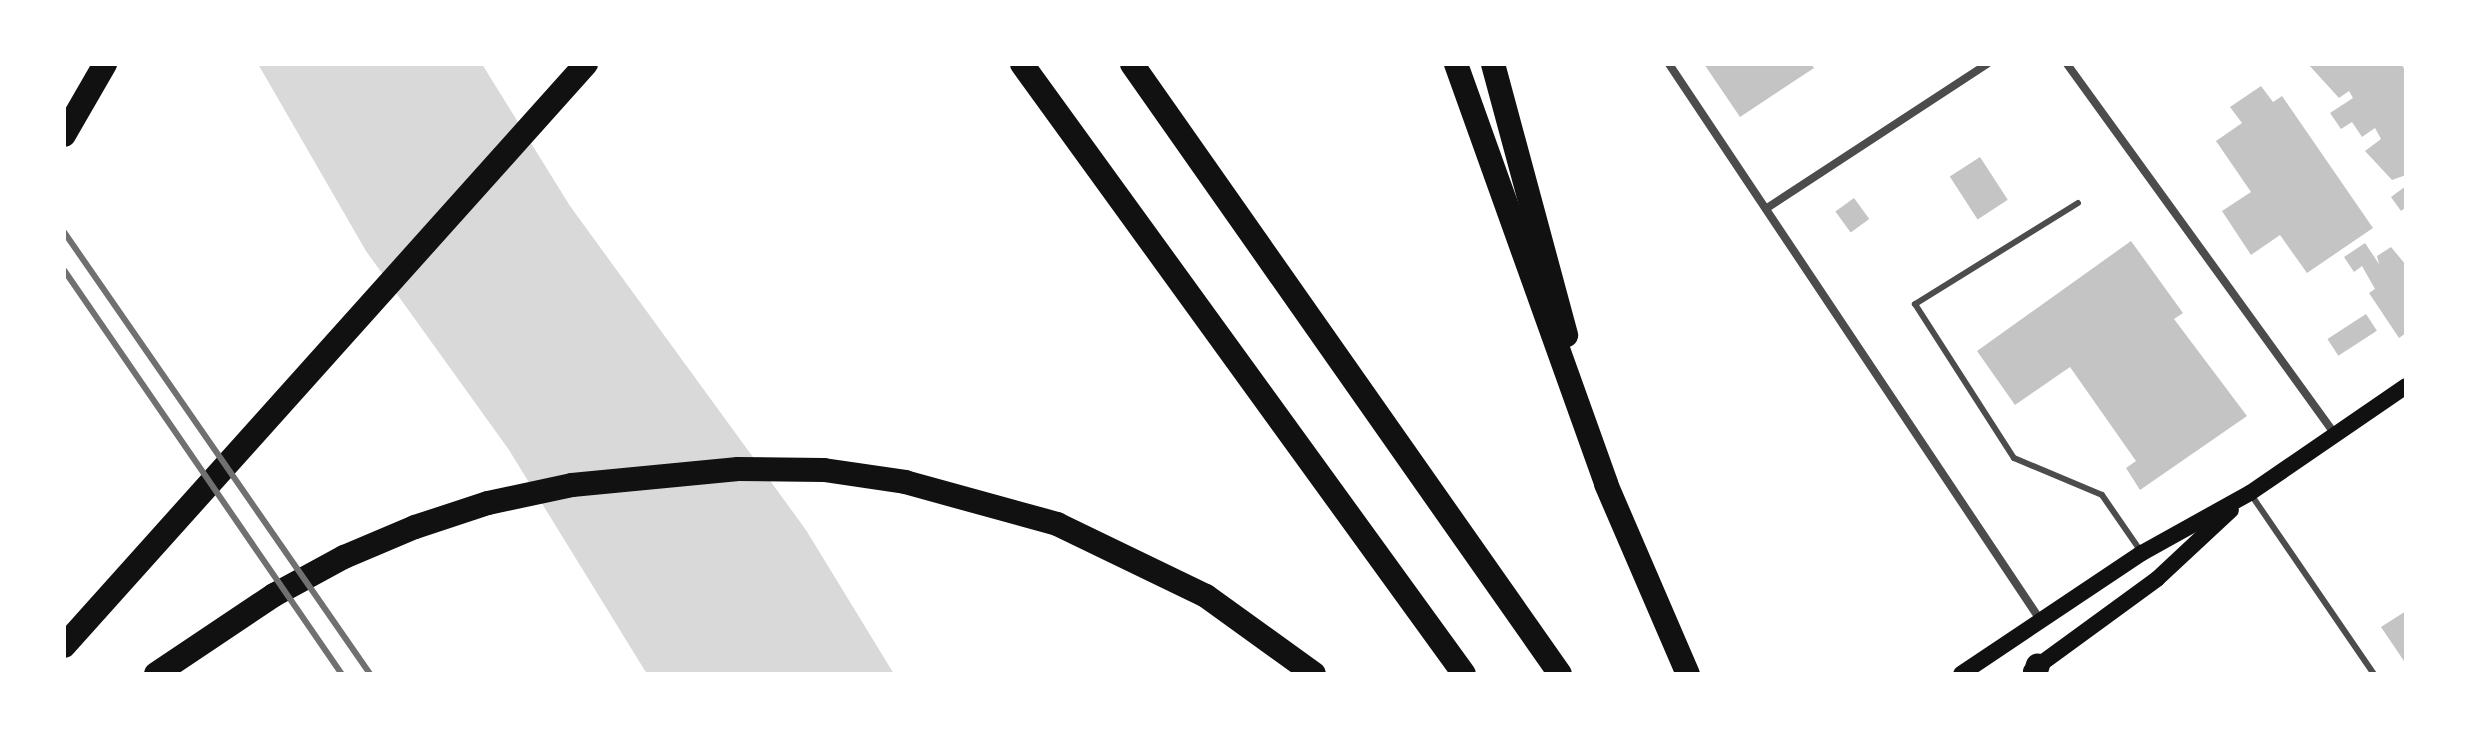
<!DOCTYPE html>
<html>
<head>
<meta charset="utf-8">
<style>
	body { margin:0 }
	#map { position:relative; width:2470px; height:738px; overflow:hidden; background:#fff; font-family:Roboto,sans-serif }
	div>[style] { position:absolute }
	.water>* { inset:0; background:#d9d9d9 }
	.building>* { inset:0; background:#c4c4c4; transform-origin:0 0 }
	.service>* { height:6px; margin:-3px; padding:0 3px; transform-origin:3px; border-radius:3px; background:#4c4c4c }
	.minor>* { height:8px; margin:-4px; padding:0 4px; transform-origin:4px; border-radius:4px; background:#4c4c4c }
	.secondary>* { height:16px; margin:-8px; padding:0 8px; transform-origin:8px; border-radius:8px; background:#111 }
	.motorway>* { height:24px; margin:-12px; padding:0 12px; transform-origin:12px; border-radius:12px; background:#111 }
	.rail>* { height:6px; margin:-3px; padding:0 3px; transform-origin:3px; border-radius:3px; background:#707070 }
	span { translate:-50% -50%; white-space:nowrap; text-align:center; line-height:1.15; -webkit-text-stroke:6px #fff; paint-order:stroke }
	.frame { position:absolute; inset:0; border:66px solid #fff; pointer-events:none }
</style>
</head>
<body>
<div id="map">
	<div class="water">
		<div style="clip-path:polygon(258px 64px,482px 64px,570px 206px,806px 530px,894px 674px,647px 674px,509px 450px,366px 251px)"></div>
	</div>
	<div class="building">
		<div style="clip-path:polygon(1704px 64px,1811px 64px,1814px 68px,1740px 117px)"></div>
		<div style="clip-path:polygon(2308px 64px,2401px 64px,2406px 71px,2406px 175px,2392px 180px,2365px 151px,2381px 139px,2375px 128px,2362px 137px,2352px 122px,2341px 129px,2330px 113px,2353px 98px,2349px 91px,2339px 98px)"></div>
		<div style="clip-path:polygon(2261px 86px,2273px 102px,2282px 96px,2373px 228px,2307px 273px,2280px 235px,2251px 255px,2222px 211px,2251px 192px,2216px 141px,2242px 123px,2230px 107px)"></div>
		<div style="left:1980px;top:157px;width:51px;height:36px;rotate:57deg"></div>
		<div style="clip-path:polygon(2406px 186px,2406px 207px,2401px 211px,2391px 197px)"></div>
		<div style="left:1854px;top:198px;width:26px;height:23px;rotate:54deg"></div>
		<div style="clip-path:polygon(2131px 241px,2183px 313px,2174px 319px,2247px 416px,2140px 490px,2126px 468px,2136px 461px,2070px 367px,2015px 405px,1977px 351px)"></div>
		<div style="clip-path:polygon(2365px 243px,2379px 264px,2377px 256px,2391px 247px,2406px 265px,2406px 333px,2399px 338px,2369px 293px,2375px 289px,2362px 266px,2354px 272px,2344px 257px)"></div>
		<div style="left:2366px;top:314px;width:20px;height:46px;rotate:57deg"></div>
		<div style="clip-path:polygon(2406px 611px,2406px 664px,2381px 627px)"></div>
	</div>
	<div class="service">
		<div style="left:2078px;top:203px;width:192px;rotate:148.2deg"></div>
		<div style="left:1915px;top:304px;width:183px;rotate:57.3deg"></div>
		<div style="left:2014px;top:458px;width:95px;rotate:22.8deg"></div>
		<div style="left:2102px;top:495px;width:70px;rotate:55.4deg"></div>
		<div style="left:2252px;top:496px;width:216px;rotate:55.6deg"></div>
	</div>
	<div class="minor">
		<div style="left:1669px;top:64px;width:670px;rotate:56.26deg"></div>
		<div style="left:2067px;top:64px;width:455px;rotate:54.1deg"></div>
		<div style="left:1767px;top:208px;width:263px;rotate:-33.2deg"></div>
	</div>
	<div class="secondary">
		<div style="left:2031px;top:671px;width:156px;rotate:-36.1deg"></div>
		<div style="left:2157px;top:579px;width:101px;rotate:-43deg"></div>
		<div style="left:1961px;top:674px;width:218px;rotate:-33.8deg"></div>
		<div style="left:2142px;top:553px;width:124px;rotate:-29.1deg"></div>
		<div style="left:2250px;top:493px;width:189px;rotate:-34.4deg"></div>
	</div>
	<div class="motorway">
		<div style="left:1022px;top:64px;width:753px;rotate:54.07deg"></div>
		<div style="left:1132px;top:64px;width:745px;rotate:54.94deg"></div>
		<div style="left:1456px;top:64px;width:446px;rotate:70.3deg"></div>
		<div style="left:1606px;top:484px;width:207px;rotate:66.7deg"></div>
		<div style="left:1493px;top:64px;width:281px;rotate:74.9deg"></div>
		<div style="left:64px;top:135px;width:82px;rotate:-60deg"></div>
		<div style="left:64px;top:646px;width:782px;rotate:-48.11deg"></div>
		<div style="left:156px;top:674px;width:142px;rotate:-33.8deg"></div>
		<div style="left:274px;top:595px;width:80px;rotate:-28.5deg"></div>
		<div style="left:344px;top:557px;width:77px;rotate:-22.9deg"></div>
		<div style="left:415px;top:527px;width:77px;rotate:-18.2deg"></div>
		<div style="left:488px;top:503px;width:86px;rotate:-12.1deg"></div>
		<div style="left:572px;top:485px;width:167px;rotate:-5.5deg"></div>
		<div style="left:738px;top:469px;width:86px;rotate:0.7deg"></div>
		<div style="left:824px;top:470px;width:82px;rotate:8.4deg"></div>
		<div style="left:905px;top:482px;width:158px;rotate:15.4deg"></div>
		<div style="left:1057px;top:524px;width:165px;rotate:25.8deg"></div>
		<div style="left:1206px;top:596px;width:133px;rotate:35.8deg"></div>
		<div style="left:2035px;top:674px;width:9px;rotate:-72deg"></div>
	</div>
	<div class="rail">
		<div style="left:64px;top:232px;width:538px;rotate:55.3deg"></div>
		<div style="left:64px;top:270px;width:490px;rotate:55.5deg"></div>
	</div>
	<div class="frame"></div>
</div>
</body>
</html>
